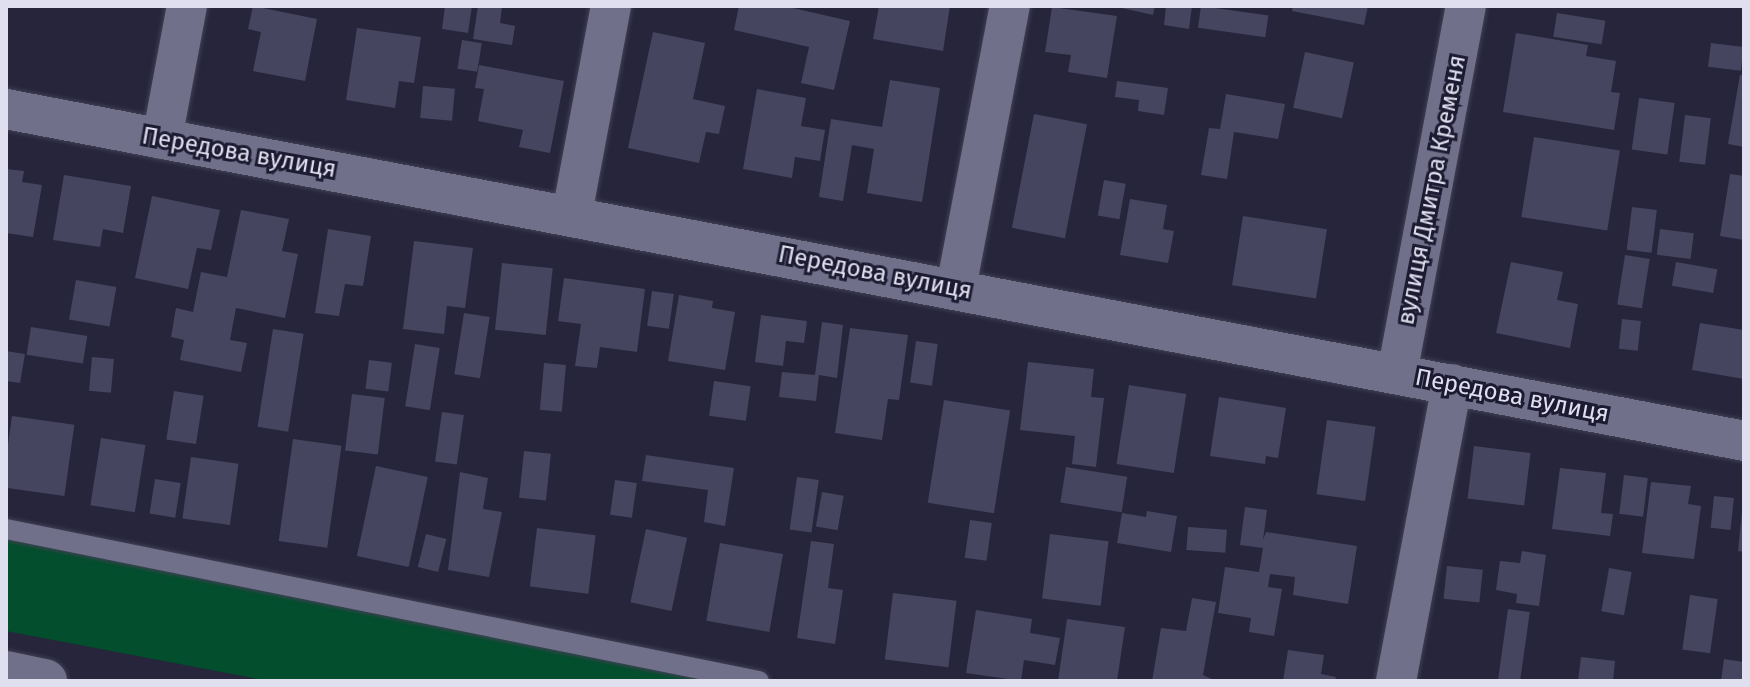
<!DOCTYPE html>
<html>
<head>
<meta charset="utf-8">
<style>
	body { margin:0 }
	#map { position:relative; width:1750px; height:687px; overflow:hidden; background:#26253c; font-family:"Fira Sans",sans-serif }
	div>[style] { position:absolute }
	.green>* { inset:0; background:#024e2d }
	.building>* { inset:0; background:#46455f; transform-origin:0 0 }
	.roads { filter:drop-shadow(0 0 2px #424054) drop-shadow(0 0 2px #424054) }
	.service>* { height:20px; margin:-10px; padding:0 10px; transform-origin:10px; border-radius:10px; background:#70708b }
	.minor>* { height:40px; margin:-20px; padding:0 20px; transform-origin:20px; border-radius:20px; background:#70708b }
	.tertiary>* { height:44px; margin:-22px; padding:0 22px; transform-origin:22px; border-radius:22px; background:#70708b }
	span { translate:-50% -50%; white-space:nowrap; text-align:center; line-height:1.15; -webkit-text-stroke:6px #1d1b32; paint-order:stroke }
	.street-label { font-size:24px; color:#dfdfef }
	.frame { position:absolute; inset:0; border:8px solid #dfdfef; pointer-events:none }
</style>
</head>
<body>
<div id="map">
	<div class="green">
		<div style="clip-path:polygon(6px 536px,713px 681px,269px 681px,6px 631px)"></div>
	</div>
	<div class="building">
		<div style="clip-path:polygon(253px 6px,317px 19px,305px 81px,253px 71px,261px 32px,248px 29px)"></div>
		<div style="clip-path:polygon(445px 6px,472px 6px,468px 33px,442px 29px)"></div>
		<div style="clip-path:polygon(478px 6px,502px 7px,500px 23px,515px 26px,512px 45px,473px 39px)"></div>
		<div style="clip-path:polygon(739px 6px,784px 6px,850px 21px,834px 90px,801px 83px,809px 47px,734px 30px)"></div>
		<div style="clip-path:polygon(879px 6px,950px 6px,943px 51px,873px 39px)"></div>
		<div style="clip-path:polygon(1113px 6px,1155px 6px,1153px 15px)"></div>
		<div style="clip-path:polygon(1166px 6px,1192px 6px,1189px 29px,1164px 25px)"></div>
		<div style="left:1201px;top:6px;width:68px;height:22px;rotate:8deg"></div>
		<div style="clip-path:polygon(1293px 6px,1368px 6px,1364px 25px,1292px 11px)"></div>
		<div style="clip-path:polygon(1052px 7px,1117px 16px,1107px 78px,1068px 72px,1071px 55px,1045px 52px)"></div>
		<div style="left:1557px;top:13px;width:49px;height:24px;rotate:9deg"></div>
		<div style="clip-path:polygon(357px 28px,421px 37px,414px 83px,399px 81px,395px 108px,346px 100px)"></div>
		<div style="clip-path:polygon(653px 32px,705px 43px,693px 99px,725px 106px,719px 134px,706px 132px,699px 163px,628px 148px)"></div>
		<div style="clip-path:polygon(1516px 33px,1588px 45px,1586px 56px,1616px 61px,1611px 92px,1620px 93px,1614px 130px,1503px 112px)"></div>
		<div style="left:462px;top:40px;width:20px;height:29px;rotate:9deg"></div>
		<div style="left:1711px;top:43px;width:33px;height:24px;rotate:7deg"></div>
		<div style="left:1305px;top:52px;width:50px;height:57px;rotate:12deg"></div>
		<div style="clip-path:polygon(479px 65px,564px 81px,550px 153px,519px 147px,523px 130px,478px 121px,484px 89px,475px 88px)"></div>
		<div style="clip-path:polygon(1740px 75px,1744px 75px,1744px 147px,1728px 144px)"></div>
		<div style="clip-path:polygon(890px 80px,940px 88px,922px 202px,867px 193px,874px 149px,852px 145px,843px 201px,819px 197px,831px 119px,882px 127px)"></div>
		<div style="clip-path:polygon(1117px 81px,1168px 88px,1164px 115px,1138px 111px,1139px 100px,1115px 97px)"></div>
		<div style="left:423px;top:86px;width:32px;height:32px;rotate:5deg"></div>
		<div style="clip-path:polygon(757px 89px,806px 98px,801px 126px,825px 130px,820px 161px,795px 157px,792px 178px,743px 169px)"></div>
		<div style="clip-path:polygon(1226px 94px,1285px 104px,1278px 139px,1234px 132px,1227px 179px,1201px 175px,1209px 128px,1220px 129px)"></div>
		<div style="left:1639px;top:98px;width:36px;height:52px;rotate:8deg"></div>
		<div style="left:1034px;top:114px;width:54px;height:116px;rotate:11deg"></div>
		<div style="left:1685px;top:115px;width:26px;height:47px;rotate:7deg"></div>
		<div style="left:1534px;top:137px;width:87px;height:81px;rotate:9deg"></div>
		<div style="clip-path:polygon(6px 169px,24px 171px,22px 182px,42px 185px,33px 237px,6px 233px)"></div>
		<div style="clip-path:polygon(1730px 174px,1744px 176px,1744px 240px,1720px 236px)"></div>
		<div style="clip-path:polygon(64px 175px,131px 186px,123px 233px,103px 229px,100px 247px,53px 240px)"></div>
		<div style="left:1104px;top:180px;width:22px;height:36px;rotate:10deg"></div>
		<div style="clip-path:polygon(152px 196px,220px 210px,211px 250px,197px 248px,188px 289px,135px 278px)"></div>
		<div style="clip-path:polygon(1130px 199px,1167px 205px,1163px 229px,1174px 231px,1168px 263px,1120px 255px)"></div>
		<div style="left:1632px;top:207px;width:25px;height:43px;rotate:7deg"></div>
		<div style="clip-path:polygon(241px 210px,289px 219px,282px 251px,298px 254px,285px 318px,236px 308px,230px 340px,247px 343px,241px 372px,180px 360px,184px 340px,171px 337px,176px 308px,193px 312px,201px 272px,227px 277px)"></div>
		<div style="left:1243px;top:216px;width:85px;height:70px;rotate:9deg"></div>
		<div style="clip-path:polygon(328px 229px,371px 236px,363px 286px,345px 284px,339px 316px,315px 313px)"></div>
		<div style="left:1660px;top:229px;width:34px;height:26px;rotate:7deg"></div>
		<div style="clip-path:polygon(414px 241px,473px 248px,465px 308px,447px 306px,444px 334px,403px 329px)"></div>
		<div style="left:1625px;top:255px;width:25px;height:50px;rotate:9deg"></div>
		<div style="clip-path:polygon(1511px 262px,1563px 272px,1557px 300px,1578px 304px,1570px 348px,1496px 333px)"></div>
		<div style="left:1676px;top:262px;width:42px;height:24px;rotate:10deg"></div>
		<div style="left:502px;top:263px;width:51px;height:67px;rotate:6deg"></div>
		<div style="clip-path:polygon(564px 278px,645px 289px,637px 352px,600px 347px,597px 368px,575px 366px,581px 324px,558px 321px)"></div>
		<div style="left:76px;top:280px;width:41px;height:40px;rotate:10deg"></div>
		<div style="left:652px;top:291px;width:22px;height:35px;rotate:8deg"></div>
		<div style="clip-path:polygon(679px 295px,713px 301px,712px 308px,735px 312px,725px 370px,668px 361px)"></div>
		<div style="left:464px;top:313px;width:26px;height:62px;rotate:9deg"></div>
		<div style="clip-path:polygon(761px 315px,807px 321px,804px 343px,786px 341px,783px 366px,755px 362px)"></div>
		<div style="left:1622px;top:319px;width:19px;height:30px;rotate:6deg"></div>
		<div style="clip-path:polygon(822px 322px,843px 325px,837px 378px,819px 375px,816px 401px,779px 397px,782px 372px,815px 375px)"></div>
		<div style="clip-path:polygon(1700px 323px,1744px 330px,1744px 379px,1692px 370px)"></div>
		<div style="left:31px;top:327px;width:57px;height:28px;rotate:9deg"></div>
		<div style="clip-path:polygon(850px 328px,908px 335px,899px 400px,888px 399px,882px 440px,835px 433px)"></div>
		<div style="left:273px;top:329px;width:31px;height:99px;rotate:9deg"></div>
		<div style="left:916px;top:341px;width:22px;height:42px;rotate:8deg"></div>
		<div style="left:415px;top:344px;width:25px;height:63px;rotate:9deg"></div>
		<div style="clip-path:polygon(6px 351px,25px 354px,20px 383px,6px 381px)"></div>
		<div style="left:92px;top:357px;width:22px;height:34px;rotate:5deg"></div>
		<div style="left:369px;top:360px;width:23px;height:29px;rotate:7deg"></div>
		<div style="clip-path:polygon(1028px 362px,1094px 369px,1091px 397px,1104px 398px,1096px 467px,1072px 464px,1075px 436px,1020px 430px)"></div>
		<div style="left:544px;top:363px;width:22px;height:47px;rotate:5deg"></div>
		<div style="left:714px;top:381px;width:37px;height:35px;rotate:8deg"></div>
		<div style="left:1129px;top:385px;width:58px;height:80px;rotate:9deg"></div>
		<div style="left:174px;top:391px;width:30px;height:49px;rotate:9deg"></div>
		<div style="left:352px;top:394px;width:33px;height:57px;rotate:7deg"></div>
		<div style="clip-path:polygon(1219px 397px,1286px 408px,1278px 458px,1266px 456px,1265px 464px,1210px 456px)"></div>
		<div style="left:944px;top:400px;width:67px;height:104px;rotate:9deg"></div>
		<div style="left:442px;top:412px;width:22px;height:50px;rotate:8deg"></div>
		<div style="left:12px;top:416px;width:63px;height:72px;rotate:8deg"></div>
		<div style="left:1327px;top:420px;width:49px;height:75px;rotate:8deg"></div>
		<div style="left:101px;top:438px;width:45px;height:68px;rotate:9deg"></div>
		<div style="left:293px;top:439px;width:49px;height:103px;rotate:8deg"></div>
		<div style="left:1474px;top:446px;width:57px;height:53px;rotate:7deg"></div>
		<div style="left:524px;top:451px;width:27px;height:47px;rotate:6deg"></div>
		<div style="clip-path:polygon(646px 455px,734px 468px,725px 526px,704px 522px,708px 490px,642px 481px)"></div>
		<div style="left:191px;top:457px;width:48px;height:62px;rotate:8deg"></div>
		<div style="left:376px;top:466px;width:53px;height:92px;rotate:12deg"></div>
		<div style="left:1066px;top:467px;width:62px;height:36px;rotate:9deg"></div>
		<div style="clip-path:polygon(1560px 468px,1606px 473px,1601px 513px,1613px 514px,1610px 536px,1552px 529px)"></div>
		<div style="clip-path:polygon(460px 472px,488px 478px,483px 509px,502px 512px,489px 577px,448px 570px)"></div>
		<div style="left:1624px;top:475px;width:24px;height:39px;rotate:7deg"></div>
		<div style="left:797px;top:477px;width:22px;height:53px;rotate:8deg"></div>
		<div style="left:155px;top:479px;width:26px;height:35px;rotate:9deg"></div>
		<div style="left:615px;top:480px;width:22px;height:35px;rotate:8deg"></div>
		<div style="clip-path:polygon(1651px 482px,1691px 486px,1688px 504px,1701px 506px,1694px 559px,1642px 553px)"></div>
		<div style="left:822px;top:492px;width:22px;height:35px;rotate:10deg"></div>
		<div style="left:1714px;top:496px;width:20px;height:32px;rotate:6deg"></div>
		<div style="clip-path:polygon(1245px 507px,1267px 510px,1263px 540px,1266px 532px,1357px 546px,1348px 604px,1293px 595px,1295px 577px,1270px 574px,1268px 587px,1282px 589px,1274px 636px,1249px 632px,1251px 618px,1218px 613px,1225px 567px,1259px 572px,1263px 548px,1240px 545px)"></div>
		<div style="clip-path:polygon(1147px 511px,1177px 516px,1171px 552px,1117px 543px,1122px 513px,1146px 517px)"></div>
		<div style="clip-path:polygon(1742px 512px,1744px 512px,1744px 552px,1738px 551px)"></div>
		<div style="left:970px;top:520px;width:22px;height:38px;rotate:8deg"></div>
		<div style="left:1188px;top:527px;width:39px;height:23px;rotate:4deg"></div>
		<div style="left:537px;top:528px;width:59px;height:59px;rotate:7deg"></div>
		<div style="left:646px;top:529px;width:42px;height:75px;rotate:12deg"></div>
		<div style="left:426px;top:534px;width:21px;height:34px;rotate:14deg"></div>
		<div style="left:1050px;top:534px;width:59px;height:65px;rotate:7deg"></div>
		<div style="clip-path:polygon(811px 541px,834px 544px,828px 588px,843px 590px,835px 644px,797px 638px)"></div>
		<div style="left:720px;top:543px;width:64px;height:79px;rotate:10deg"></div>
		<div style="clip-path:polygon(1522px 551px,1546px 555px,1539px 606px,1516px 603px,1517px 594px,1496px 590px,1500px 561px,1520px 563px)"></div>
		<div style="left:1447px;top:566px;width:36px;height:33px;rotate:6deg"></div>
		<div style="left:1609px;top:568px;width:23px;height:44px;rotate:10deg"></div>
		<div style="left:893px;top:593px;width:64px;height:67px;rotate:7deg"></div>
		<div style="left:1690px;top:595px;width:28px;height:55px;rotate:8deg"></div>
		<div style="clip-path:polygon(1192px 598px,1216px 602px,1203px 675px,1216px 681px,1152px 681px,1161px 628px,1186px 631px)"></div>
		<div style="left:1508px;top:609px;width:22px;height:73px;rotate:8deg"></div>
		<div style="clip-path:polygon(976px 610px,1032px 619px,1030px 633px,1060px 638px,1055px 665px,1024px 660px,1021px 681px,966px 673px)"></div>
		<div style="clip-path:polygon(1067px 619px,1125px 627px,1117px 681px,1058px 681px)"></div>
		<div style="clip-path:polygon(1288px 650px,1324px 655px,1321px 674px,1336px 677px,1335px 681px,1283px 681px)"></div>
		<div style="clip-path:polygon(1581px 657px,1615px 661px,1613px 681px,1578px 681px)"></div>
		<div style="clip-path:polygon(1724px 659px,1744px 662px,1744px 681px,1721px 681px)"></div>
	</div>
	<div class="roads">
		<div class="service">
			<div style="left:6px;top:529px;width:768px;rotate:11.41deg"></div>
		</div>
		<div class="minor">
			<div style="left:6px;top:109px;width:1769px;rotate:10.81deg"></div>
			<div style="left:162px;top:139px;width:135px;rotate:-79.4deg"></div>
			<div style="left:572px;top:214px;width:212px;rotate:-79.4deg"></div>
			<div style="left:956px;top:288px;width:287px;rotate:-79.2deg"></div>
			<div style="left:1397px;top:374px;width:374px;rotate:-79.4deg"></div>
			<div style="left:1396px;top:681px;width:302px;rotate:-79.3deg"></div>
		</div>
		<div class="tertiary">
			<div style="left:6px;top:673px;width:40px;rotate:12deg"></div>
		</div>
	</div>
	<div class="street-label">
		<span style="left:239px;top:153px;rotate:10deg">Передова вулиця</span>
		<span style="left:1432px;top:190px;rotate:-79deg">вулиця Дмитра Кременя</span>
		<span style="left:875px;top:273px;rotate:11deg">Передова вулиця</span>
		<span style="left:1512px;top:396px;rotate:11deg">Передова вулиця</span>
	</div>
	<div class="frame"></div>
</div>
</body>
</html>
